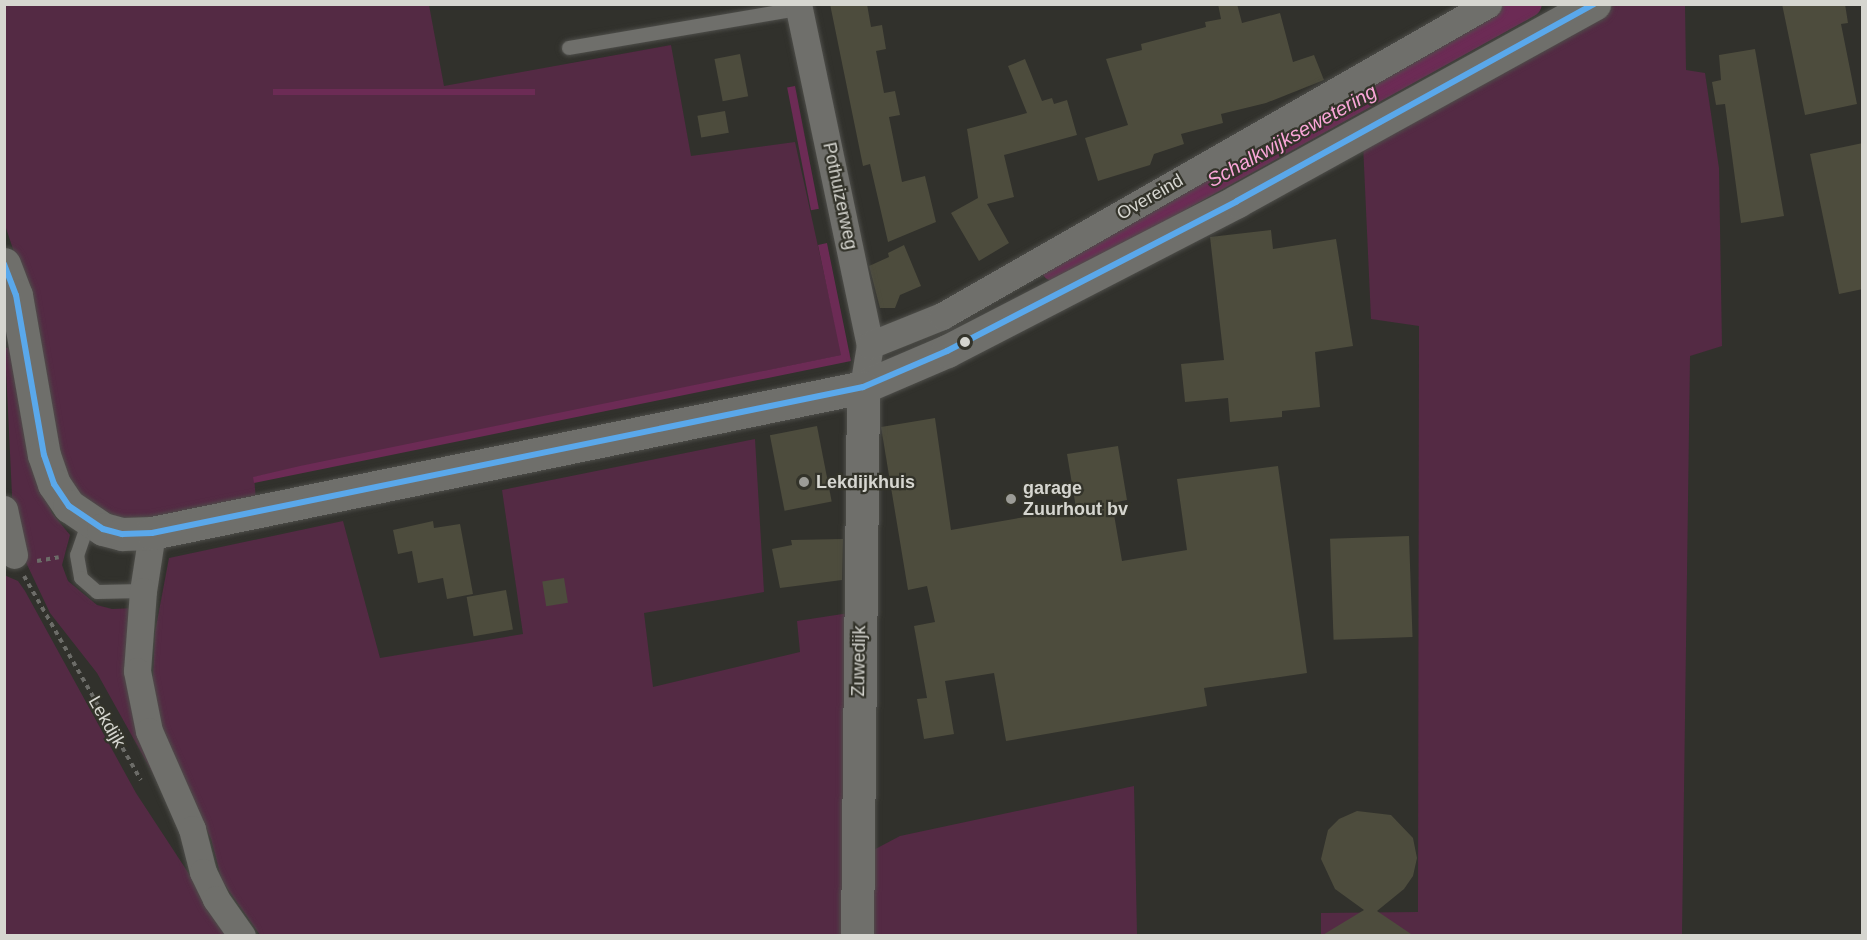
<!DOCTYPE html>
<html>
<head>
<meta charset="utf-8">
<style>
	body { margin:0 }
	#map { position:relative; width:1867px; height:940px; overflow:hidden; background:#31312c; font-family:Arial,sans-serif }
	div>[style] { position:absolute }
	.green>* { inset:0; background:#542a44 }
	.water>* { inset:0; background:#6c2b55; transform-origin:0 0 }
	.canal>* { height:26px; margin:-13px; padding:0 13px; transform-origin:13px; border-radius:13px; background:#6c2b55 }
	.building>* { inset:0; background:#4d4c3d; transform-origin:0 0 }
	.path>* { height:4px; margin-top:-2px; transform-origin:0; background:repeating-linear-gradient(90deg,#6c6c68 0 4.5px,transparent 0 9px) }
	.roads { filter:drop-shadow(0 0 2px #4e4e4a) drop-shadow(0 0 2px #4e4e4a) }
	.lane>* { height:14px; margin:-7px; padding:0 7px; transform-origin:7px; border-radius:7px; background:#6f6f6b }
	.street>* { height:27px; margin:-13.5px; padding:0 13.5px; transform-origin:13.5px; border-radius:13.5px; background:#6f6f6b }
	.secondary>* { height:33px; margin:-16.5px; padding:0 16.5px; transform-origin:16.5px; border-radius:16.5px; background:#6f6f6b }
	.bus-1>* { height:6px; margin:-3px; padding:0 3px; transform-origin:3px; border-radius:3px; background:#5aa8eb }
	.dots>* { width:16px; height:16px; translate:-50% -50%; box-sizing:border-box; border:3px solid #33332a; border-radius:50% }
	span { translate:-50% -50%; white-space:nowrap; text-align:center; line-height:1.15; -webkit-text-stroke:4.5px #33332a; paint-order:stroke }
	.street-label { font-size:18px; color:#d6d6d0 }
	.poi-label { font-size:18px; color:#d6d6d0; font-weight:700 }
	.left { translate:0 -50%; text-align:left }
	.water-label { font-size:20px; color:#faa6d8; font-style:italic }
	.frame { position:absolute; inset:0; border:6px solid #d6d6d0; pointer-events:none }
</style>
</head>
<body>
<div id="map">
	<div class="green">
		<div style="clip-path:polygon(5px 5px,429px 5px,444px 86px,671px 45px,691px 156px,795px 142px,842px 355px,254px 477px,256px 500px,139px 521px,118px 518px,81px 497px,58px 459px,39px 327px,5px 225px)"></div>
		<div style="clip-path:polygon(1607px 5px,1685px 5px,1686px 70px,1705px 73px,1719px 168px,1722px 346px,1690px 356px,1682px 935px,1321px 936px,1321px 913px,1418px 912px,1419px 326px,1371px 319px,1363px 144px)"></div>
		<div style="clip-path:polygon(14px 347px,35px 472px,52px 513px,70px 535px,62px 565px,68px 581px,97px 605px,112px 609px,136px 608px,171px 806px,97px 673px,50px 613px,14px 537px,5px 348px)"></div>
		<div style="clip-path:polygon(755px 439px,764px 592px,644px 613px,653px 687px,800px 652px,797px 621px,849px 613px,849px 935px,260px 935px,222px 881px,211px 839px,169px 748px,152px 698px,155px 632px,169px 558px,343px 521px,380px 658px,523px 634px,502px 490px)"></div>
		<div style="clip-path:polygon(4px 575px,18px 581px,25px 591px,136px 793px,229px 935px,5px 935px)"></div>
		<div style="clip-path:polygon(1134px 786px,1137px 935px,866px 935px,866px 854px,900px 836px)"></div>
	</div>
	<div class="water">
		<div style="left:795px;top:86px;width:125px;height:8px;rotate:79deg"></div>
		<div style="left:535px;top:89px;width:6px;height:262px;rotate:90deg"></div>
		<div style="clip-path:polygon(827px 243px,851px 361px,254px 483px,253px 477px,300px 466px,841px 355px,818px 245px)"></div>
	</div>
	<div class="canal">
		<div style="left:1054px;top:268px;width:543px;rotate:-29.06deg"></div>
	</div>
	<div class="building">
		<div style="clip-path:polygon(830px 4px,867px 4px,871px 27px,882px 25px,886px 49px,876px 51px,884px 93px,895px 91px,900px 115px,889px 117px,902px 182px,925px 176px,936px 222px,888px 242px,870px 164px,863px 166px)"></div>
		<div style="clip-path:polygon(1218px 4px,1237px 4px,1242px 23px,1280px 13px,1293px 62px,1314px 55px,1324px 80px,1266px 103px,1221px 114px,1223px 123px,1181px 134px,1184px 144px,1154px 154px,1150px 165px,1098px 181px,1085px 138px,1128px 125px,1106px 59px,1142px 50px,1141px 44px,1206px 27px,1205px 22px,1221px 19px)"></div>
		<div style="clip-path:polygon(1782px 4px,1845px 4px,1848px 23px,1841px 24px,1857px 104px,1805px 115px)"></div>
		<div style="clip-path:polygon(1755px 49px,1784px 216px,1741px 223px,1725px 104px,1716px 105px,1712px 82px,1721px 80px,1719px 55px)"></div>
		<div style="left:740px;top:54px;width:43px;height:26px;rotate:79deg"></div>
		<div style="clip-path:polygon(1025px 59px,1042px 101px,1052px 98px,1054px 104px,1067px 100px,1077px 135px,1004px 155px,1014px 197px,987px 204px,1009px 243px,979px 261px,951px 213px,978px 198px,967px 129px,1027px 113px,1008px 66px)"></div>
		<div style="left:725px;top:111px;width:22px;height:28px;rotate:80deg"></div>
		<div style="clip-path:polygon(1863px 143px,1863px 289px,1839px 294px,1810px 154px)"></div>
		<div style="clip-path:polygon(1271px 230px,1273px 249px,1336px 239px,1353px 346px,1315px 352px,1320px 407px,1282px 411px,1282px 417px,1230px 422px,1228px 398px,1185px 402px,1181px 364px,1224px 360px,1210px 237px)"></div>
		<div style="clip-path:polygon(904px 245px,921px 286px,900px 295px,895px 308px,880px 308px,869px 266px,889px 257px,888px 253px)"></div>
		<div style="clip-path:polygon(935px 418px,951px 530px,1076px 508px,1067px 454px,1118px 446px,1127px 500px,1112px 503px,1122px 561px,1187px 550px,1177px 479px,1278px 466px,1307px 673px,1204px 688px,1207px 706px,1006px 741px,994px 673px,945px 681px,954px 734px,924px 739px,917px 699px,927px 698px,914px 626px,935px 622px,927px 586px,908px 590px,881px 427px)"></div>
		<div style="left:817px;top:426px;width:77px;height:48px;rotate:79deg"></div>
		<div style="clip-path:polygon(433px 521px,434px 528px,460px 524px,473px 594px,447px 599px,443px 578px,418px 583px,412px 551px,398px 554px,393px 530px)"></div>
		<div style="left:1409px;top:536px;width:101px;height:79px;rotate:88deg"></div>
		<div style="clip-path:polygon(843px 539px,842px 580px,780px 588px,772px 549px,792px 545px,791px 540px)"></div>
		<div style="left:564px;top:578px;width:25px;height:22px;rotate:81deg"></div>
		<div style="left:506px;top:590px;width:40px;height:40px;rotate:80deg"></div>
		<div style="clip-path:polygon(1357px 811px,1391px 815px,1413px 838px,1417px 858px,1413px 876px,1404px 889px,1377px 911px,1414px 936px,1321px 936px,1364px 910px,1335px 889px,1321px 859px,1328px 830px,1339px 819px)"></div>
	</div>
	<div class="path">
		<div style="left:37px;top:561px;width:22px;rotate:-10deg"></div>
		<div style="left:24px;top:576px;width:235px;rotate:60.2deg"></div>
	</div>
	<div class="roads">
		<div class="lane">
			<div style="left:569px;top:48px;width:232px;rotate:-9.7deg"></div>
			<div style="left:89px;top:521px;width:36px;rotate:109deg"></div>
			<div style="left:77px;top:555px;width:23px;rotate:80deg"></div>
			<div style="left:81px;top:578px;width:21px;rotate:41deg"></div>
			<div style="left:97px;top:592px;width:46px;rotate:-1.2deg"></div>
		</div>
		<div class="street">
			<div style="left:798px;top:4px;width:349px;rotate:78.1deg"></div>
			<div style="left:870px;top:345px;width:43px;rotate:99.5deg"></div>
			<div style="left:870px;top:345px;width:78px;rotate:-21.9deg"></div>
			<div style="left:942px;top:316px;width:629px;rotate:-29.74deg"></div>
			<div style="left:4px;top:509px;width:47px;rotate:77.7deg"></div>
			<div style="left:152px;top:533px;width:59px;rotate:98.8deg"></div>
			<div style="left:143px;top:591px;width:80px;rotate:94.3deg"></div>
			<div style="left:137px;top:671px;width:61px;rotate:78.7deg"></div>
			<div style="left:149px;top:731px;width:107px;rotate:66.3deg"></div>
			<div style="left:192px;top:829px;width:44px;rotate:75.7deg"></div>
			<div style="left:203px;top:872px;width:30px;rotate:64deg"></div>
			<div style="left:216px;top:899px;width:45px;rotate:54.9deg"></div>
		</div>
		<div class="secondary">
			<div style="left:4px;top:264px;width:33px;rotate:69deg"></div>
			<div style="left:16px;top:295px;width:162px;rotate:80.1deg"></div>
			<div style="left:44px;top:455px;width:31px;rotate:71deg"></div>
			<div style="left:54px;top:484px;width:27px;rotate:56deg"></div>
			<div style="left:69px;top:506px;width:41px;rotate:34.1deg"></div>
			<div style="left:103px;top:529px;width:20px;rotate:15deg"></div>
			<div style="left:122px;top:534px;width:30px;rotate:-2deg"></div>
			<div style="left:152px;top:533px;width:726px;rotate:-11.6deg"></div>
			<div style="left:863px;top:387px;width:91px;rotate:-23.2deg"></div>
			<div style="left:947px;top:351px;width:326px;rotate:-27.3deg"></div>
			<div style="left:1237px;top:201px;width:408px;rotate:-28.9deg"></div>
			<div style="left:857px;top:936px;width:549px;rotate:-89.37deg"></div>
		</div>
	</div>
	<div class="bus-1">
		<div style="left:4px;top:264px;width:33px;rotate:69deg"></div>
		<div style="left:16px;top:295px;width:162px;rotate:80.1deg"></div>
		<div style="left:44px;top:455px;width:31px;rotate:71deg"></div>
		<div style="left:54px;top:484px;width:27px;rotate:56deg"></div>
		<div style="left:69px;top:506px;width:41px;rotate:34.1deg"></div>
		<div style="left:103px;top:529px;width:20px;rotate:15deg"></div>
		<div style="left:122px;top:534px;width:30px;rotate:-2deg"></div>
		<div style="left:152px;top:533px;width:726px;rotate:-11.6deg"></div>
		<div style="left:863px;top:387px;width:91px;rotate:-23.2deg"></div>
		<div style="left:947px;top:351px;width:326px;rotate:-27.3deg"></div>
		<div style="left:1237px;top:201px;width:408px;rotate:-28.9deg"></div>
	</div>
	<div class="dots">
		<div style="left:965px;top:342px;background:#d6d6d0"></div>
		<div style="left:804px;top:482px;background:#9c9c97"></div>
		<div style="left:1011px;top:499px;background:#9c9c97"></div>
	</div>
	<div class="street-label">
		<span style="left:840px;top:196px;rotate:78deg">Pothuizerweg</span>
		<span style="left:1150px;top:197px;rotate:-30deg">Overeind</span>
		<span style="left:859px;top:661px;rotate:-89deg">Zuwedijk</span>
		<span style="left:107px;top:722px;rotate:60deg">Lekdijk</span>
	</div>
	<div class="poi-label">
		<span class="left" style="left:816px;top:482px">Lekdijkhuis</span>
		<span class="left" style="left:1023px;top:499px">garage<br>Zuurhout bv</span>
	</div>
	<div class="water-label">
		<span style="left:1292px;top:136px;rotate:-29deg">Schalkwijksewetering</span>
	</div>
	<div class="frame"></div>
</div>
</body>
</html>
